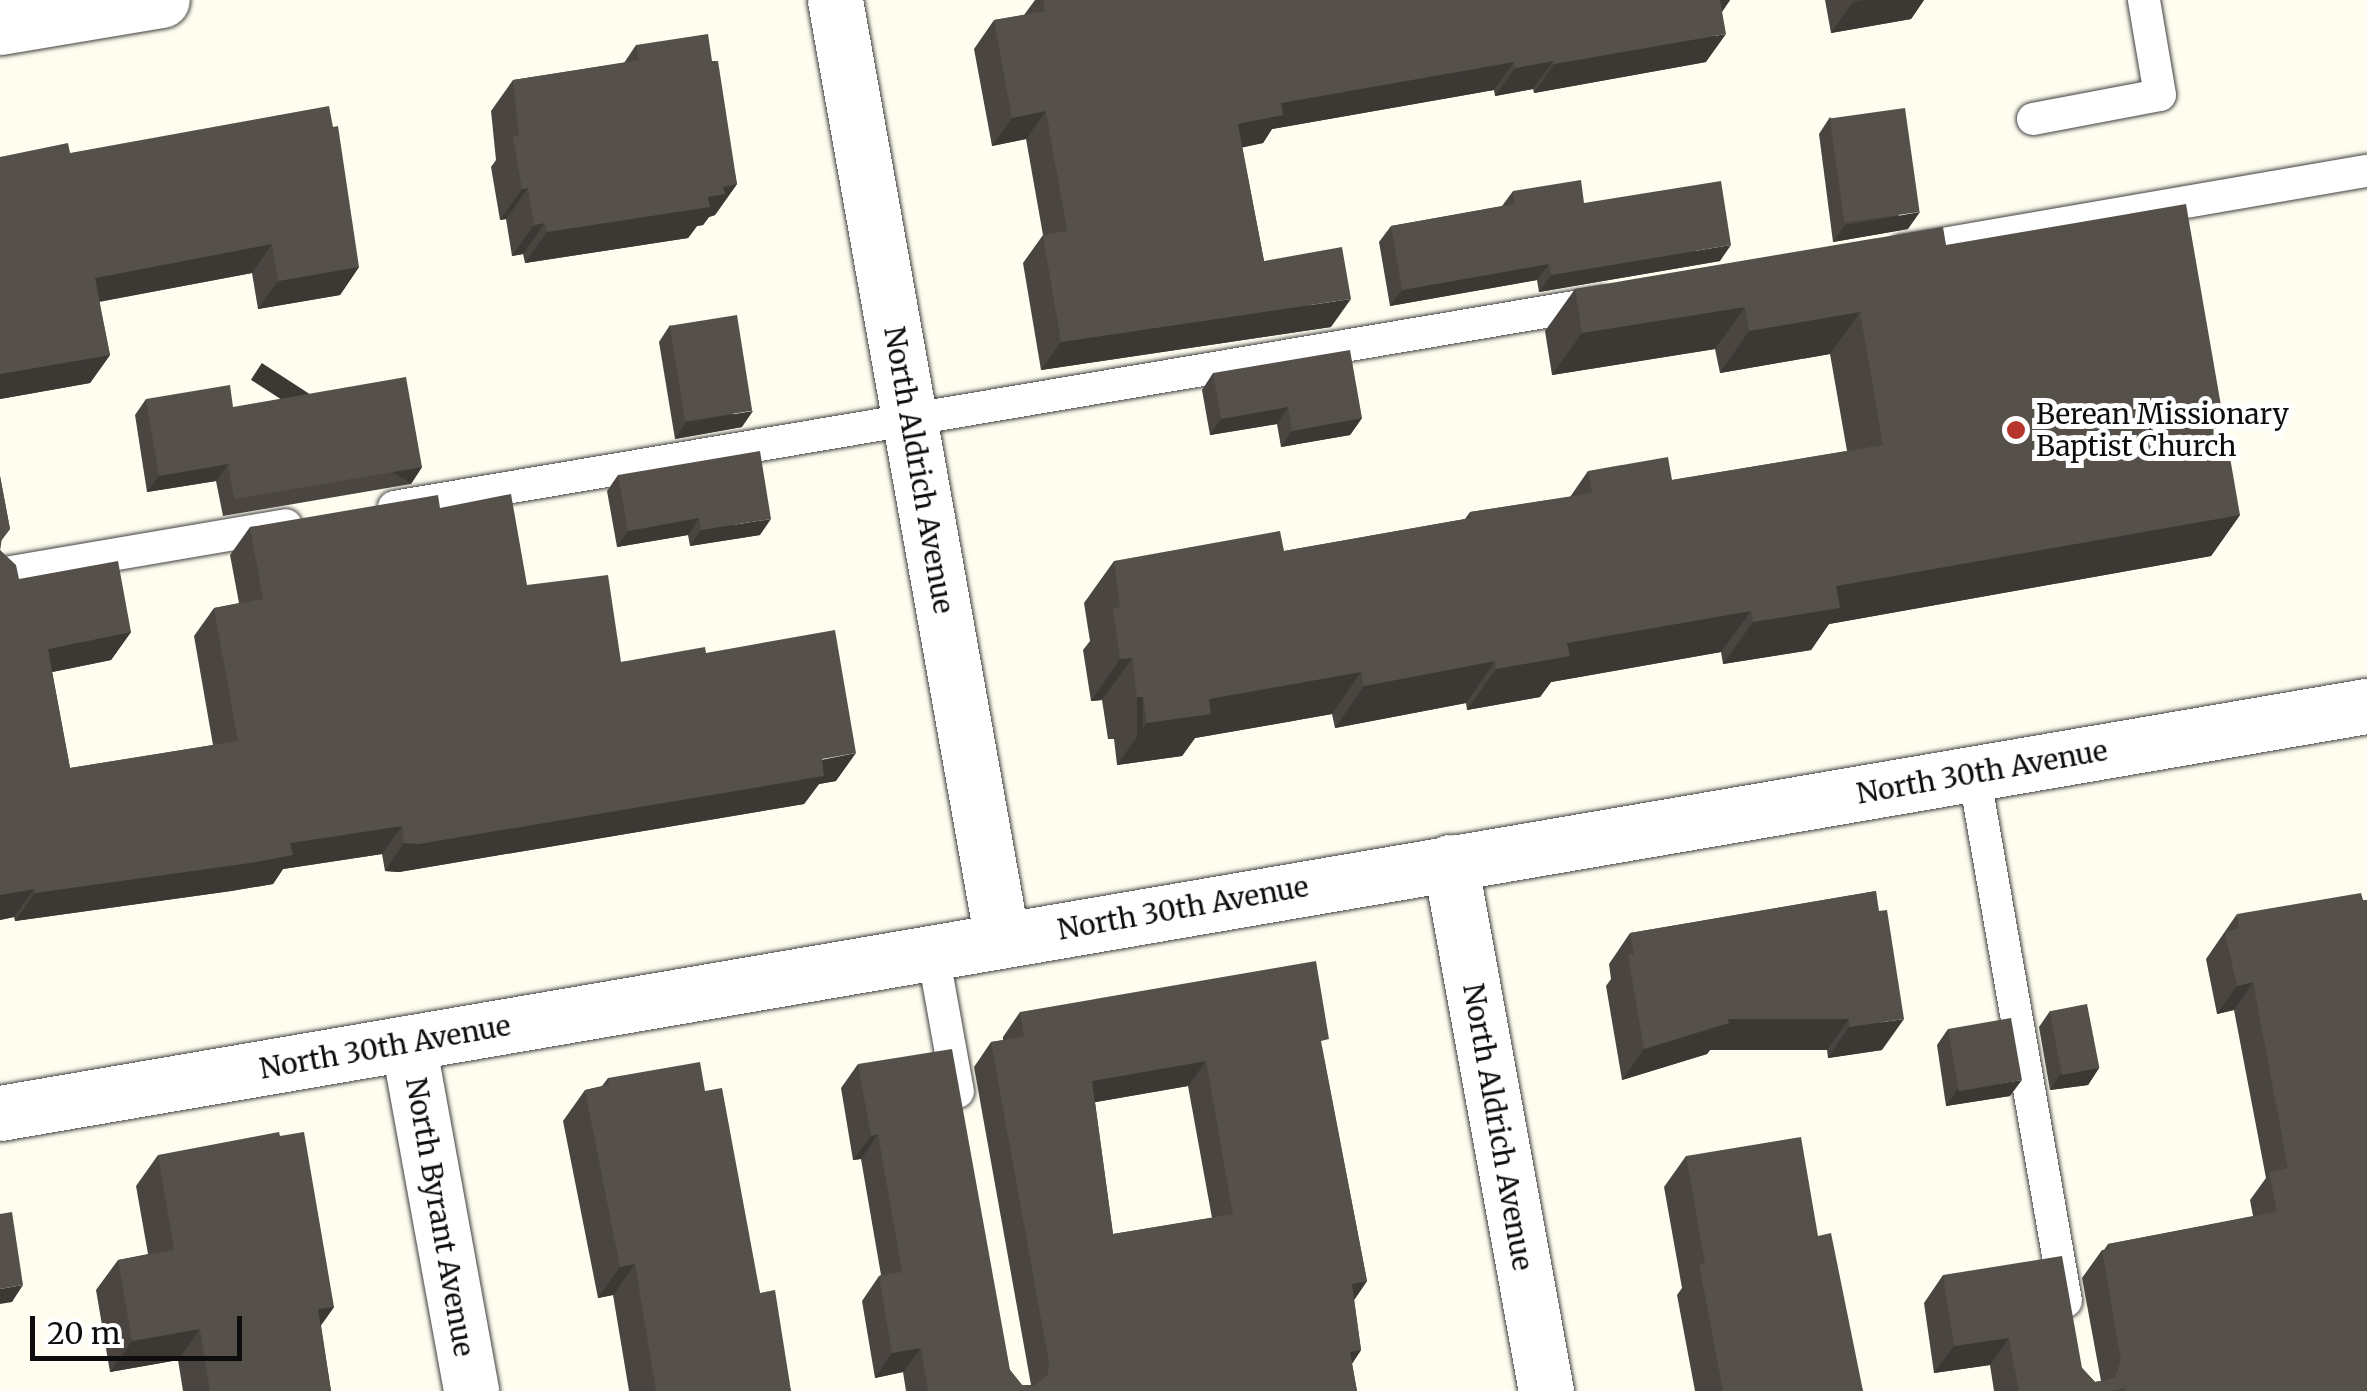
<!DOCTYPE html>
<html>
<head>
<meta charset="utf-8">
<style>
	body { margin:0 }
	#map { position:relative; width:2367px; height:1391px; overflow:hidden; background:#fefdef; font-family:Merriweather,serif }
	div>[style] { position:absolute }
	.roads { filter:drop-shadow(0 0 2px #404040) drop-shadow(0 0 2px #404040) }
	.service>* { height:32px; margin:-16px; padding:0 16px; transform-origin:16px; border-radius:16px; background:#fff }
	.minor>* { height:55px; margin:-27.5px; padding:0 27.5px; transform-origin:27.5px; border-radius:27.5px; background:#fff }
	.wall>* { inset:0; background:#4a4540 }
	.shaded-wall>* { inset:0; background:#3c3834; transform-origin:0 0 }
	.building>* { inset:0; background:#56504a; transform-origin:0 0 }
	.dots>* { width:28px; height:28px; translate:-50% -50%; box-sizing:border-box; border:5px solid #fff; border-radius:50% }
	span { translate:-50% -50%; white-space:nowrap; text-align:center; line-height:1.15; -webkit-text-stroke:10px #fff; paint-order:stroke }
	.poi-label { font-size:28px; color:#0d0d0d }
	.left { translate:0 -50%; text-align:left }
	.street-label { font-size:28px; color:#0d0d0d }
	.scale { position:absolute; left:30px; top:1316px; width:212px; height:45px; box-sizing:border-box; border:5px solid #0d0d0d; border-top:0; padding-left:12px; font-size:30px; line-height:35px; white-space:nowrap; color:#0d0d0d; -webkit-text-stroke:8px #fff; paint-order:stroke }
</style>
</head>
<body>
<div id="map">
	<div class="roads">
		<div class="service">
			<div style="left:2033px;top:119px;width:129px;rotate:-10.7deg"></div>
			<div style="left:2160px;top:95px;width:96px;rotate:-99.6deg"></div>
			<div style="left:1902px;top:251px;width:472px;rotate:-9.8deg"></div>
			<div style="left:394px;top:507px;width:1226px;rotate:-9.62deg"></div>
			<div style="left:0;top:574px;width:290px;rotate:-9.7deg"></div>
			<div style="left:1974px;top:773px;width:536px;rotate:80.12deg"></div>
			<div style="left:933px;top:953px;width:141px;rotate:79.8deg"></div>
		</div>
		<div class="minor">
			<div style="left:835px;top:0;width:955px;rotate:79.93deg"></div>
			<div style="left:0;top:27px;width:164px;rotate:-9.5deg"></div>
			<div style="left:1450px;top:862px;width:538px;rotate:79.71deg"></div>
			<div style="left:408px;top:1043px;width:354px;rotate:79.7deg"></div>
			<div style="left:0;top:1113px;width:2402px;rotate:-9.76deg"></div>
		</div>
	</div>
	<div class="wall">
		<div style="clip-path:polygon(1035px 0,1730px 0,1722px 12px,1706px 62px,1534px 93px,1533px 89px,1495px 96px,1494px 90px,1272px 129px,1263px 143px,1242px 147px,1264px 261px,1331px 327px,1041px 370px,1023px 263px,1043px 235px,1026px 139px,992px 146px,974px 49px,994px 20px,1024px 15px)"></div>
		<div style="clip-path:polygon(1825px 0,1924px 0,1911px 19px,1831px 33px)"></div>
		<div style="clip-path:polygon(636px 45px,712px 61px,737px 184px,715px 215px,709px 217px,703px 225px,697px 226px,688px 238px,525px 263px,523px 254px,512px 256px,506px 219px,500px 220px,491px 167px,496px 160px,491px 111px,513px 80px,624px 63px)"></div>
		<div style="clip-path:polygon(1830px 117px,1908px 229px,1833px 242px,1819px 134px)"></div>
		<div style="clip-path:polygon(70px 153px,359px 267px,340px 295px,258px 309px,252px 273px,99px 302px,110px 355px,90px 383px,0 399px,0 157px)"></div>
		<div style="clip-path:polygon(1513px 191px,1584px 203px,1720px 261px,1539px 292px,1537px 280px,1390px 306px,1379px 242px,1391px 226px,1502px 206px)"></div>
		<div style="clip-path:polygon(1946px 245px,2240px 515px,2211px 556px,1829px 624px,1811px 650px,1723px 664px,1721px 652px,1551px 682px,1540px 697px,1467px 710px,1466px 703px,1335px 728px,1332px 714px,1195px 738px,1182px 756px,1117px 765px,1114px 739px,1108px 739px,1102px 700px,1091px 701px,1083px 650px,1090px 641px,1084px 603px,1114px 561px,1284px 551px,1465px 519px,1470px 512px,1570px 497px,1588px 471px,1672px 480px,1847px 451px,1830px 354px,1720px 373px,1715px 349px,1552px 375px,1545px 331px,1575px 289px)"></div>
		<div style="clip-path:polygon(670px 325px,742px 427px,675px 439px,659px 342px)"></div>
		<div style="clip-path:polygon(1213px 373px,1362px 418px,1350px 435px,1281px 447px,1277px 424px,1210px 435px,1202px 390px)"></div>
		<div style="clip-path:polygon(146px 399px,233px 407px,422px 467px,411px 484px,223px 516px,216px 481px,147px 492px,135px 415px)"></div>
		<div style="clip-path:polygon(618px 475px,760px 535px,690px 546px,688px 535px,617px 547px,607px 491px)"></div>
		<div style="clip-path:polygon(0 476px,10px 529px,1px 541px,0 550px,19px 579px,131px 632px,111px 660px,52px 672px,70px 768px,213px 745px,194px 636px,214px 608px,239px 603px,230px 555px,250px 527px,440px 508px,527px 585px,621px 662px,706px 653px,836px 781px,819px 784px,804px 804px,399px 872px,385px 871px,382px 854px,283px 869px,273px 884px,231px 891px,15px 921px,14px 917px,0 920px)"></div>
		<div style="clip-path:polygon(1876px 891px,1882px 1050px,1828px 1058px,1827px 1050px,1710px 1050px,1707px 1054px,1622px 1080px,1606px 986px,1611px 979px,1609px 964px,1630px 933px)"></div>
		<div style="clip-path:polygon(2237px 914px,2367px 1391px,1994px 1391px,1990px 1365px,1934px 1373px,1924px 1303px,1943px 1275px,2082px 1368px,2095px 1382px,2101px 1381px,2082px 1278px,2102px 1250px,2104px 1250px,2108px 1244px,2253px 1216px,2250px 1200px,2266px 1178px,2234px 1010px,2217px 1014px,2206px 959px)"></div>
		<div style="clip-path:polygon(2050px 1011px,2099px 1068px,2088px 1085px,2050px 1090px,2039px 1027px)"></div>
		<div style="clip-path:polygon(evenodd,1020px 1012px,1322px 1048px,1367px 1281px,1354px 1300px,1361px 1350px,1352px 1364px,1357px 1391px,906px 1391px,903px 1372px,875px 1378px,862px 1301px,879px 1276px,881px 1275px,861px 1159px,853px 1160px,841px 1088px,858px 1064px,1010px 1370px,1022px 1385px,1031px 1385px,974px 1067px,991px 1042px,1003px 1040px,1003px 1037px,1020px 1012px,1188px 1086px,1212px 1218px,1113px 1234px,1095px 1102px,1188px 1086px)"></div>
		<div style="clip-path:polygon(1948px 1029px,2010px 1096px,1946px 1106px,1937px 1045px)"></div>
		<div style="clip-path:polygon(608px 1078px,705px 1091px,760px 1293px,791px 1391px,629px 1391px,613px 1295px,598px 1298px,563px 1121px,585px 1090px,602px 1086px)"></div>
		<div style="clip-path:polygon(158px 1155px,334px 1307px,321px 1325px,331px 1391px,183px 1391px,178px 1360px,110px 1372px,96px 1290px,118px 1260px,148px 1254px,136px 1186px)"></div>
		<div style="clip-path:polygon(1686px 1156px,1818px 1236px,1863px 1391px,1695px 1391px,1677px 1295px,1682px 1288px,1664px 1187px)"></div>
	</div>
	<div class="shaded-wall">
		<div style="clip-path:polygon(1717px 0,1730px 0,1714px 23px)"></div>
		<div style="clip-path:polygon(1865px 0,1924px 0,1911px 19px,1831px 33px,1853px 2px)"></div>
		<div style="clip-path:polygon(1726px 34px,1706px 62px,1534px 93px,1554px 64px)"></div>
		<div style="clip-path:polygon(1553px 61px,1533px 89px,1495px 96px,1515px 68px)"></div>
		<div style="clip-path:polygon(1514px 62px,1494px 90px,1272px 129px,1263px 143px,1218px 153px,1238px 124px,1281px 103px)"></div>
		<div style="clip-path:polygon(1046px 111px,1026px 139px,992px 146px,1012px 118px)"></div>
		<div style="clip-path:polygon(737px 184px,715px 215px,709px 217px,703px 225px,697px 226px,688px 238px,525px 263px,547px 232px,708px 197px,723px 187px)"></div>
		<div style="clip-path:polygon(528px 188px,506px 219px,500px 220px,522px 189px)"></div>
		<div style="clip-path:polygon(1920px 212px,1908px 229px,1833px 242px,1845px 225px)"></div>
		<div style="clip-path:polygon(545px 223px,523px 254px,512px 256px,534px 225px)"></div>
		<div style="clip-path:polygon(272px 244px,252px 273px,75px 306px,95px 278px)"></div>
		<div style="clip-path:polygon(1731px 245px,1720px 261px,1539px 292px,1551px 275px)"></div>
		<div style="clip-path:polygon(1549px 264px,1537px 280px,1390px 306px,1402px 290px)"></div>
		<div style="clip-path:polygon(359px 267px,340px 295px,258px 309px,278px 281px)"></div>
		<div style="clip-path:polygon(1351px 299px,1331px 327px,1041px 370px,1061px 342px)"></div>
		<div style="clip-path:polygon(1745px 307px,1715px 349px,1552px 375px,1582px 333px)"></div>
		<div style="clip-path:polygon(1860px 312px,1830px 354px,1720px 373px,1749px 331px)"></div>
		<div style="clip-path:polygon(110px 355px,90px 383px,0 399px,0 374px)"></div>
		<div style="clip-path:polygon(1288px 407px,1277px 424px,1210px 435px,1221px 419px)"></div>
		<div style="clip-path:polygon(753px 411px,742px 427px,675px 439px,686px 422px)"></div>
		<div style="clip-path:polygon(1362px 418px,1350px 435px,1281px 447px,1292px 431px)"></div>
		<div style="clip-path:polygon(228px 464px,216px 481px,147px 492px,159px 476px)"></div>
		<div style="left:422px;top:467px;width:20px;height:191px;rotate:123deg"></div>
		<div style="clip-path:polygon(2240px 515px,2211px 556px,1829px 624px,1811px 650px,1723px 664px,1753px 622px,1836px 586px)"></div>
		<div style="clip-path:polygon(699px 518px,688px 535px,617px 547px,628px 531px)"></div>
		<div style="clip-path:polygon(771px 519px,760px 535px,690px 546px,701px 530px)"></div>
		<div style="clip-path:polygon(1751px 611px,1721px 652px,1551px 682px,1540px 697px,1467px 710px,1496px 669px,1567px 643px)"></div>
		<div style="clip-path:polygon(131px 632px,111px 660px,28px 677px,48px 649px)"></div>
		<div style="clip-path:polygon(1132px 658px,1102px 700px,1091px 701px,1120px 659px)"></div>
		<div style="clip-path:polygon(1495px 661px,1466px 703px,1335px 728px,1364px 686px)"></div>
		<div style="clip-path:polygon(1361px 672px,1332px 714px,1195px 738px,1182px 756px,1117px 765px,1147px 723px,1209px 699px)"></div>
		<div style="left:1137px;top:697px;width:6px;height:51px"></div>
		<div style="clip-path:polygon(856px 753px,836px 781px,819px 784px,804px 804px,399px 872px,385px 871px,404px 843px)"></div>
		<div style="clip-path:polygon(402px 826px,382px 854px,283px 869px,273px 884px,231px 891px,15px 921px,35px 893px,290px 843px)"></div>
		<div style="clip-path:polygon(34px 889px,14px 917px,0 920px,0 895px)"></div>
		<div style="clip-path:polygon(2253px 982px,2234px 1010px,2217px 1014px,2237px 986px)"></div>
		<div style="clip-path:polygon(1728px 1019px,1849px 1019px,1827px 1050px,1710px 1050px,1707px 1054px,1622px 1080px,1644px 1049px)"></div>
		<div style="clip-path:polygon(1904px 1019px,1882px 1050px,1828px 1058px,1849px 1027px)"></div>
		<div style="clip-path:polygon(1206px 1061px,1188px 1086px,1074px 1106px,1092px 1081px)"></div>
		<div style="clip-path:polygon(2099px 1068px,2088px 1085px,2050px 1090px,2061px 1074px)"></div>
		<div style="clip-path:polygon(2022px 1080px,2010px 1096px,1946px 1106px,1957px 1090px)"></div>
		<div style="clip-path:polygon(878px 1134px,861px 1159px,853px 1160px,871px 1136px)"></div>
		<div style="clip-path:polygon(635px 1264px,613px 1295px,598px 1298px,620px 1267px)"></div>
		<div style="clip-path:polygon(1367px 1281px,1350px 1306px,1352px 1284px)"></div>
		<div style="clip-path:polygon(23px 1285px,12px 1302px,0 1304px,0 1289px)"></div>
		<div style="clip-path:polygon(334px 1307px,312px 1338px,318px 1309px)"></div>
		<div style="clip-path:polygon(200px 1329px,178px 1360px,110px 1372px,132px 1341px)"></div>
		<div style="clip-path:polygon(2009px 1338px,1990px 1365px,1934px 1373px,1954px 1346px)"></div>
		<div style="clip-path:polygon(921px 1348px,903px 1372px,875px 1378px,892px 1353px)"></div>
		<div style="clip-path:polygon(1361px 1350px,1344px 1375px,1350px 1352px)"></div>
	</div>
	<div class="building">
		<div style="clip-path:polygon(1043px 0,1720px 0,1726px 34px,1554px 64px,1553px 61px,1515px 68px,1514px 62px,1281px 103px,1283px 115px,1238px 124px,1264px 261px,1342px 247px,1351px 299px,1061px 342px,1043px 235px,1067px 231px,1046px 111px,1012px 118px,994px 20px,1045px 11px)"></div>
		<div style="clip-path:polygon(708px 34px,712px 61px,718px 61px,737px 184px,723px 187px,725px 194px,708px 197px,710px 207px,547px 232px,545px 223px,534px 225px,528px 188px,522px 189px,513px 136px,519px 135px,513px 80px,639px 60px,636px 45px)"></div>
		<div style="clip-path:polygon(329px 106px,333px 127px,338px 126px,359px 267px,278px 281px,272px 244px,95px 278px,110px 355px,0 374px,0 157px,68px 143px,70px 153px)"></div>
		<div style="left:1905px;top:108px;width:105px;height:76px;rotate:82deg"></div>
		<div style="clip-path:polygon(1581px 180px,1584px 203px,1721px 181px,1731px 245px,1551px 275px,1549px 264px,1402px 290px,1391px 226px,1515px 204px,1513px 191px)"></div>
		<div style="clip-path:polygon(2186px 204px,2240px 515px,1836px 586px,1840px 608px,1753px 622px,1751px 611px,1567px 643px,1570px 656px,1496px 669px,1495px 661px,1364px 686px,1361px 672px,1209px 699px,1211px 714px,1147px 723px,1143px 697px,1137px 697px,1132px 658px,1120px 659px,1113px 608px,1120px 607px,1114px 561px,1280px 531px,1284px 551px,1471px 518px,1470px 512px,1592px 493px,1588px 471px,1668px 457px,1672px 480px,1883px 445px,1860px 312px,1749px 331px,1745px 307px,1582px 333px,1575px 289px,1943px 227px,1946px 245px)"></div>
		<div style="left:737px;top:315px;width:97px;height:68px;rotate:81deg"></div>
		<div style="clip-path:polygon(1350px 350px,1362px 418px,1292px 431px,1288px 407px,1221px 419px,1213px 373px)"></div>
		<div style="clip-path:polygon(406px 377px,422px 467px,234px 499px,228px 464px,159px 476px,146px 399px,230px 385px,233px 407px)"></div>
		<div style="clip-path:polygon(760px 451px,771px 519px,701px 530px,699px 518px,628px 531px,618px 475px)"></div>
		<div style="clip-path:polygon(0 476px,10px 529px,2px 538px,0 550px,16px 565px,19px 579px,118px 561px,131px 632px,48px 649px,70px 768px,238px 741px,214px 608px,263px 599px,250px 527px,438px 495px,440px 508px,511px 494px,527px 585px,608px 575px,621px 662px,705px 647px,706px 653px,835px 630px,856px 753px,822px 759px,824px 776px,419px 844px,404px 843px,402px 826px,290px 843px,293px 855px,250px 863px,35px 893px,34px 889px,0 895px)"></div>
		<div style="clip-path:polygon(1876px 891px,1879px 911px,1887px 910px,1904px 1019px,1849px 1027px,1849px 1019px,1728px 1019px,1729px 1023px,1644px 1049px,1628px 955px,1634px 954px,1630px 933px)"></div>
		<div style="clip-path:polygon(2361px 893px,2363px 900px,2367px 900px,2367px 1391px,2125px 1391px,2125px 1388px,2111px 1391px,2019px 1391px,2009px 1338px,1954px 1346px,1943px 1275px,2062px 1256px,2082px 1368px,2095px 1382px,2115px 1378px,2121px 1360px,2102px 1250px,2109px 1249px,2108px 1244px,2277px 1212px,2269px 1172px,2288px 1168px,2253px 982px,2237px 986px,2225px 932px,2239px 928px,2237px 914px)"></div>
		<div style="clip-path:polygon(evenodd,1316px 961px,1329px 1039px,1321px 1041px,1367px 1281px,1352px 1284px,1361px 1350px,1350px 1352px,1357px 1391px,928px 1391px,921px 1348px,892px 1353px,879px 1276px,902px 1272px,878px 1134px,871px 1136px,858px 1064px,952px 1049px,1010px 1370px,1022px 1385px,1034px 1386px,1048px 1374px,1049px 1363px,991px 1042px,1024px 1037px,1020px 1012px,1316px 961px,1206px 1061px,1233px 1214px,1113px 1234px,1092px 1081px,1206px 1061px)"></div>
		<div style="left:2087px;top:1004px;width:65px;height:38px;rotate:79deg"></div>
		<div style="left:2011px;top:1018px;width:63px;height:64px;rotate:80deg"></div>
		<div style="clip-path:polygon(700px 1062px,705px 1091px,722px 1088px,760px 1293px,775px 1290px,791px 1391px,656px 1391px,635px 1264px,620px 1267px,585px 1090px,609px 1085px,608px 1078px)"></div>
		<div style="clip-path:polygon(279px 1132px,280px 1136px,304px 1132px,334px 1307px,318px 1309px,331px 1391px,210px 1391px,200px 1329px,132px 1341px,118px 1260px,174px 1250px,158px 1155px)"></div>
		<div style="clip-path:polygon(1801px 1137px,1818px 1236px,1831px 1233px,1863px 1391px,1723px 1391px,1699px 1264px,1705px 1263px,1686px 1156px)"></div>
		<div style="clip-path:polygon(12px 1212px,23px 1285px,0 1289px,0 1214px)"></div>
	</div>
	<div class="dots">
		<div style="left:2016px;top:430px;background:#b7342c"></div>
	</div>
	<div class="poi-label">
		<span class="left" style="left:2036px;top:430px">Berean Missionary<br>Baptist Church</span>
	</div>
	<div class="street-label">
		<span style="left:919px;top:470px;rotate:80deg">North Aldrich Avenue</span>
		<span style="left:1982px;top:772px;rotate:-10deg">North 30th Avenue</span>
		<span style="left:1183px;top:908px;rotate:-10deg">North 30th Avenue</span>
		<span style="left:385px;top:1047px;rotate:-10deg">North 30th Avenue</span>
		<span style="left:1498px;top:1127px;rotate:80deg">North Aldrich Avenue</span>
		<span style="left:440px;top:1217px;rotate:80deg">North Byrant Avenue</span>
	</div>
	<div class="scale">20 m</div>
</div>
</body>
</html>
